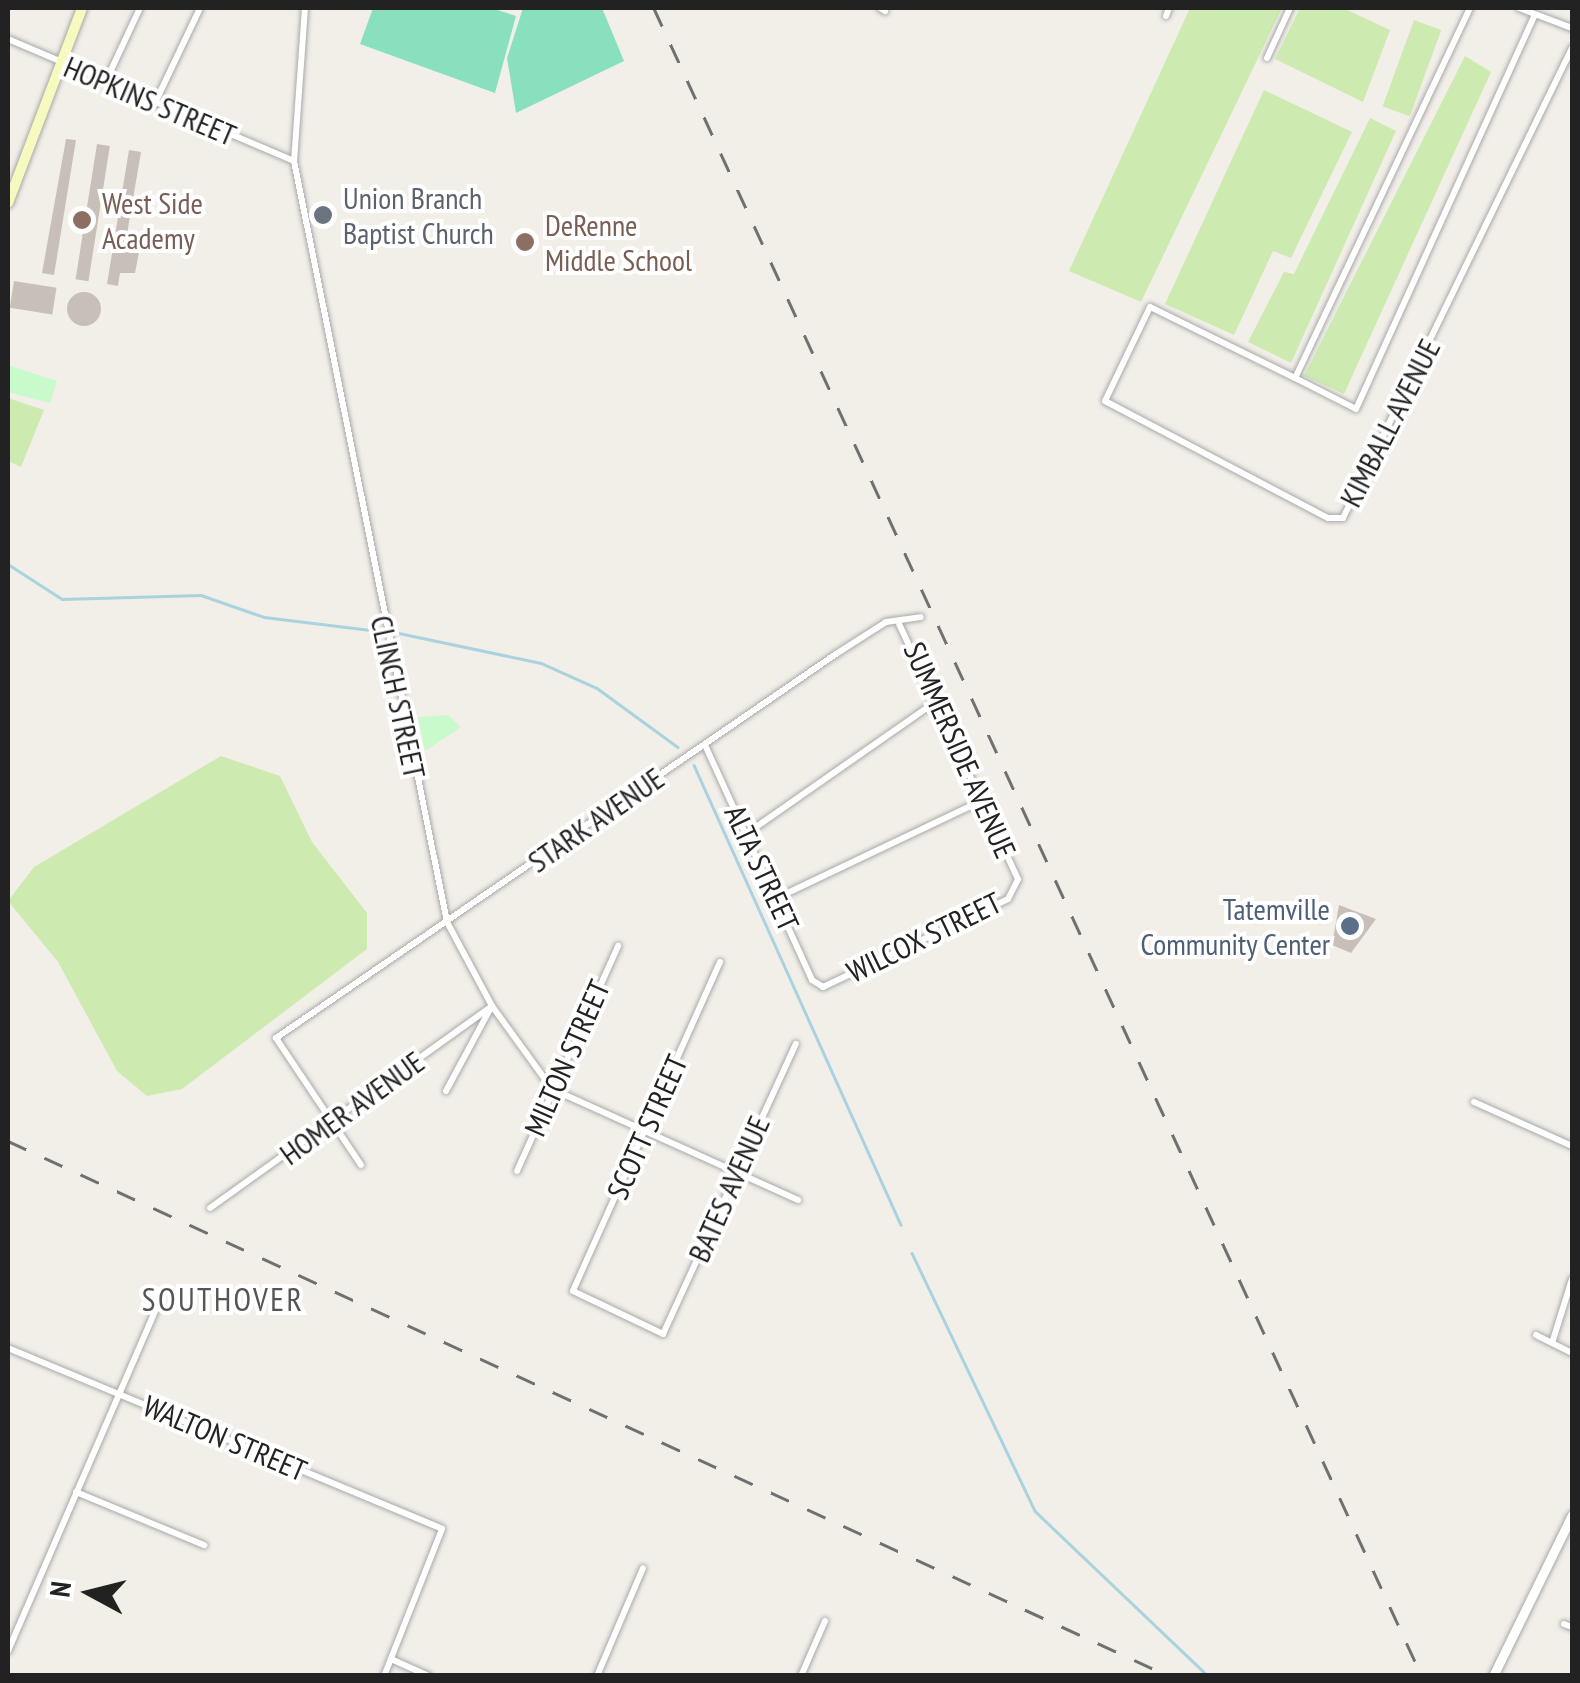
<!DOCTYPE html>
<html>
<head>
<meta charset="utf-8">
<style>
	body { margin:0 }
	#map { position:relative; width:1580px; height:1683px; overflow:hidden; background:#f2efe9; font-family:"PT Sans Narrow",sans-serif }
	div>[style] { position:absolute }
	.grass>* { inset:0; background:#cdebb0; transform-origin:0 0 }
	.park>* { inset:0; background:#c8facc }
	.pitch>* { inset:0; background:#88e0be }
	.stream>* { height:2.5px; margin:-1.25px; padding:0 1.25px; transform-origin:1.25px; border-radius:1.25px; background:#aad3df }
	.building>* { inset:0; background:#c7bfb8; transform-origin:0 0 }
	.round { border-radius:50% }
	.roads { filter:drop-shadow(0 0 2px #a9a9a9) drop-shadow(0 0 2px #a9a9a9) }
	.minor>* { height:6px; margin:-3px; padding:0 3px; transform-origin:3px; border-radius:3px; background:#fff }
	.tertiary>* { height:9px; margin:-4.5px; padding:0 4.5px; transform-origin:4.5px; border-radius:4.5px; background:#fff }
	.secondary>* { height:10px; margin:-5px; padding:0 5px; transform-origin:5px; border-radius:5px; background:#f7fabf }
	.rail>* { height:2.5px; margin-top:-1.25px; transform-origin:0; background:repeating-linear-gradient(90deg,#707070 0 20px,transparent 0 40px) }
	.dots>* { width:28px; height:28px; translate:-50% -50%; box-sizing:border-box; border:5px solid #fff; border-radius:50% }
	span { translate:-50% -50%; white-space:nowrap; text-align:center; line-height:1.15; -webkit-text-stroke:8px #fff; paint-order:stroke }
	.street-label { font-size:30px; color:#222 }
	.worship-label { font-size:30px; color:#5b616d }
	.left { translate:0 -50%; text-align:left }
	.education-label { font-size:30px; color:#785e54 }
	.service-label { font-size:30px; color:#4e5e75 }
	.right { translate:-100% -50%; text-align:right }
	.neighbourhood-label { font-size:32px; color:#555; letter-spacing:2.5px }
	.frame { position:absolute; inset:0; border:10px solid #222; pointer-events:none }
	.north { position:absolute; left:40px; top:1543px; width:100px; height:100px; -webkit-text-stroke:8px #fff; paint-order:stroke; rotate:277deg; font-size:28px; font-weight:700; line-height:40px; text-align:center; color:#222 }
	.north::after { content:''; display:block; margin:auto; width:35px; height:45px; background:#222; clip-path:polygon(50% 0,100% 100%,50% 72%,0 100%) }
</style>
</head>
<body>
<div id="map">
	<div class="grass">
		<div style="clip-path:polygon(1190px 8px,1282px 8px,1141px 302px,1069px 271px)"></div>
		<div style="clip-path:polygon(1300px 8px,1343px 8px,1390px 30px,1363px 102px,1275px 59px)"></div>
		<div style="left:1414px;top:20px;width:29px;height:92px;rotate:20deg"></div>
		<div style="clip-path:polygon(1465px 56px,1491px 72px,1344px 394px,1304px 376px)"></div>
		<div style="clip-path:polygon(1264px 90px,1352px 132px,1291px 258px,1273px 251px,1234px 335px,1165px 304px)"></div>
		<div style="clip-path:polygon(1370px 118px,1396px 131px,1291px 363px,1248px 342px,1284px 272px,1294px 274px)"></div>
		<div style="clip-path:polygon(8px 398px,44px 410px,21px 467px,8px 461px)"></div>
		<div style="clip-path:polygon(221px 756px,280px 776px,312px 842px,367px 913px,367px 949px,182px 1089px,147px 1096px,117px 1071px,58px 962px,8px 901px,34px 867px)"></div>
	</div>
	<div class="park">
		<div style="clip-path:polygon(8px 365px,57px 381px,50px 403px,8px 392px)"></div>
		<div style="clip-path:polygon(448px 715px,461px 727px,425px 751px,418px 717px)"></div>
	</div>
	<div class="pitch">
		<div style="clip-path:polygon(373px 8px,491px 8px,516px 16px,495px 93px,360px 44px)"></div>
		<div style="clip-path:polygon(523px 8px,602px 8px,624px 61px,516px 113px,507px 58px)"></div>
	</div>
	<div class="stream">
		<div style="left:8px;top:564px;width:64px;rotate:32.9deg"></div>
		<div style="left:62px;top:599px;width:139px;rotate:-1.6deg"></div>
		<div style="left:201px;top:595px;width:67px;rotate:19.2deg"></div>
		<div style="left:264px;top:617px;width:109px;rotate:6.9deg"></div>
		<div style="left:394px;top:632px;width:150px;rotate:11.9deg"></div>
		<div style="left:541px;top:663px;width:61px;rotate:24.1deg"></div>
		<div style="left:597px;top:688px;width:100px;rotate:36.1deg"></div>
		<div style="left:694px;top:765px;width:504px;rotate:65.77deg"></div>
		<div style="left:912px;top:1253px;width:286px;rotate:64.5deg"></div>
		<div style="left:1035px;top:1511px;width:239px;rotate:43.6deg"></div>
	</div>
	<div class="building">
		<div style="clip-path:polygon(66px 139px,76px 140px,54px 275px,42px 273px)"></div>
		<div style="left:97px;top:144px;width:13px;height:137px;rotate:9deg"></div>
		<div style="clip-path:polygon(129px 150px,141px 152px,127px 234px,142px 237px,135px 273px,120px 273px,118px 286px,107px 284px)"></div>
		<div style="left:14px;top:281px;width:43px;height:27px;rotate:9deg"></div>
		<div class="round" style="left:67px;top:292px;width:34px;height:34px"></div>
		<div style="clip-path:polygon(1339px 905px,1376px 919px,1351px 953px,1332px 945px)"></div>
	</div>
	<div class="roads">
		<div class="minor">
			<div style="left:305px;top:8px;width:153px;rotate:94.1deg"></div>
			<div style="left:294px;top:161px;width:776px;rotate:78.63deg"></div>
			<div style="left:447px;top:922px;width:95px;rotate:61.8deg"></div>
			<div style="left:492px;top:1006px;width:102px;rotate:54.1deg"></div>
			<div style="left:552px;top:1089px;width:270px;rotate:24.3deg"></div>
			<div style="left:880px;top:8px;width:6px;rotate:31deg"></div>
			<div style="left:1470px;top:8px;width:409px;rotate:115.3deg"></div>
			<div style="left:1295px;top:378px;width:161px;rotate:-153.9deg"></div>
			<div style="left:1150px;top:307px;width:104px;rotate:115.6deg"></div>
			<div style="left:1105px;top:401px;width:252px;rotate:27.7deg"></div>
			<div style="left:1328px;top:518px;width:15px"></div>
			<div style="left:1343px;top:518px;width:523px;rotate:-64.02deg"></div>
			<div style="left:1519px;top:8px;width:57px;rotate:20.7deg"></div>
			<div style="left:1166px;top:16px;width:9px;rotate:-69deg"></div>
			<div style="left:8px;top:39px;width:311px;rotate:23.1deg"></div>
			<div style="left:1267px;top:58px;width:55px;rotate:-65.3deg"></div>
			<div style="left:105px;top:83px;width:83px;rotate:-65deg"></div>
			<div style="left:154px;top:105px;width:107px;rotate:-64.6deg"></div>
			<div style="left:1295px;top:378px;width:68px;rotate:26.9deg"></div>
			<div style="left:1356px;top:409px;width:433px;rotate:-65.6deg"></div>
			<div style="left:705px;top:745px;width:258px;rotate:65.5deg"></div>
			<div style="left:812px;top:980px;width:13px;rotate:32deg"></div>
			<div style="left:823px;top:987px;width:205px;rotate:-25.4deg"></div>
			<div style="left:1008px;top:899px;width:22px;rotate:-63deg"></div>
			<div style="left:1018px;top:879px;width:281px;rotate:-115deg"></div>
			<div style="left:746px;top:834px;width:233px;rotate:-34.9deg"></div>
			<div style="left:779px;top:897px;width:226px;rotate:-25.4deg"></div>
			<div style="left:720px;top:962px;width:360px;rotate:114.1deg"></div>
			<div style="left:573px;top:1291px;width:100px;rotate:25.5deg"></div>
			<div style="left:663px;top:1334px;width:319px;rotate:-65.4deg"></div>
			<div style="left:446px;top:1091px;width:91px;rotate:-61.7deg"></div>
			<div style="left:1474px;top:1102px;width:107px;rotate:24.2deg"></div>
			<div style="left:361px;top:1165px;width:153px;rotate:-123.8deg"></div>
			<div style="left:276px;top:1038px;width:679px;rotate:-34.44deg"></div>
			<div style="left:836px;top:654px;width:59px;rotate:-32.6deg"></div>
			<div style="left:886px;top:622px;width:35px;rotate:-8deg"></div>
			<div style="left:517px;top:1171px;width:247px;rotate:-65.8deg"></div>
			<div style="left:210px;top:1208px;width:347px;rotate:-35.6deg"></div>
			<div style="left:1536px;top:1335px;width:40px;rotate:26.6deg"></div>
			<div style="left:1553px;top:1340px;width:64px;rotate:-72.7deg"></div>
			<div style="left:8px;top:1348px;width:470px;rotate:22.6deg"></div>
			<div style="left:442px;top:1529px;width:158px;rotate:111.5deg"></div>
			<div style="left:76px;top:1492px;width:139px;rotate:22.5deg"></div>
			<div style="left:1564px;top:1624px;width:9px;rotate:21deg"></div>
			<div style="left:8px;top:1651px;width:380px;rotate:-66.6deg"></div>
			<div style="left:391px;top:1659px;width:42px;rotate:24.1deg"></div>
			<div style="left:597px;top:1676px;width:117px;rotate:-66.9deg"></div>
			<div style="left:801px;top:1676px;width:60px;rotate:-66.4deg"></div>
		</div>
		<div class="tertiary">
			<div style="left:1493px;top:1676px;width:179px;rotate:-63.9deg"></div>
		</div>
		<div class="secondary">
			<div style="left:8px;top:203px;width:209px;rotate:-69.2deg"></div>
		</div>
	</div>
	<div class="rail">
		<div style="left:654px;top:8px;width:1836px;rotate:65.28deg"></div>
		<div style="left:8px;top:1141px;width:1278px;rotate:24.74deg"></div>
	</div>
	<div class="dots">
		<div style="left:323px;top:215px;background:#6b7280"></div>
		<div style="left:82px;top:220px;background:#8d6e63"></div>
		<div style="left:525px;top:242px;background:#8d6e63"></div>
		<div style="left:1350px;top:926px;background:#5c6f8a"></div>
	</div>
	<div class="street-label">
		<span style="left:150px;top:101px;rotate:23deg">HOPKINS STREET</span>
		<span style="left:1390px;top:423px;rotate:-63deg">KIMBALL AVENUE</span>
		<span style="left:398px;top:697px;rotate:78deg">CLINCH STREET</span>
		<span style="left:960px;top:750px;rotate:66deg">SUMMERSIDE AVENUE</span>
		<span style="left:596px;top:820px;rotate:-35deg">STARK AVENUE</span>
		<span style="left:762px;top:868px;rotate:65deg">ALTA STREET</span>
		<span style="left:924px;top:937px;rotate:-26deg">WILCOX STREET</span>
		<span style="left:567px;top:1058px;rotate:-66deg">MILTON STREET</span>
		<span style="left:352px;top:1108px;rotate:-36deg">HOMER AVENUE</span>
		<span style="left:647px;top:1127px;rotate:-66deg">SCOTT STREET</span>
		<span style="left:729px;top:1189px;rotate:-66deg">BATES AVENUE</span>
		<span style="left:225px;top:1438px;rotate:23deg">WALTON STREET</span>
	</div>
	<div class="worship-label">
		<span class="left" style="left:343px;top:215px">Union Branch<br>Baptist Church</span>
	</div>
	<div class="education-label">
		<span class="left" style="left:102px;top:220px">West Side<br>Academy</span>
		<span class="left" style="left:545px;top:242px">DeRenne<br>Middle School</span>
	</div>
	<div class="service-label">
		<span class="right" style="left:1330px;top:926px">Tatemville<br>Community Center</span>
	</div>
	<div class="neighbourhood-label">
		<span style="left:223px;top:1299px">SOUTHOVER</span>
	</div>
	<div class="frame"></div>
	<div class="north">N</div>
</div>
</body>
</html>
